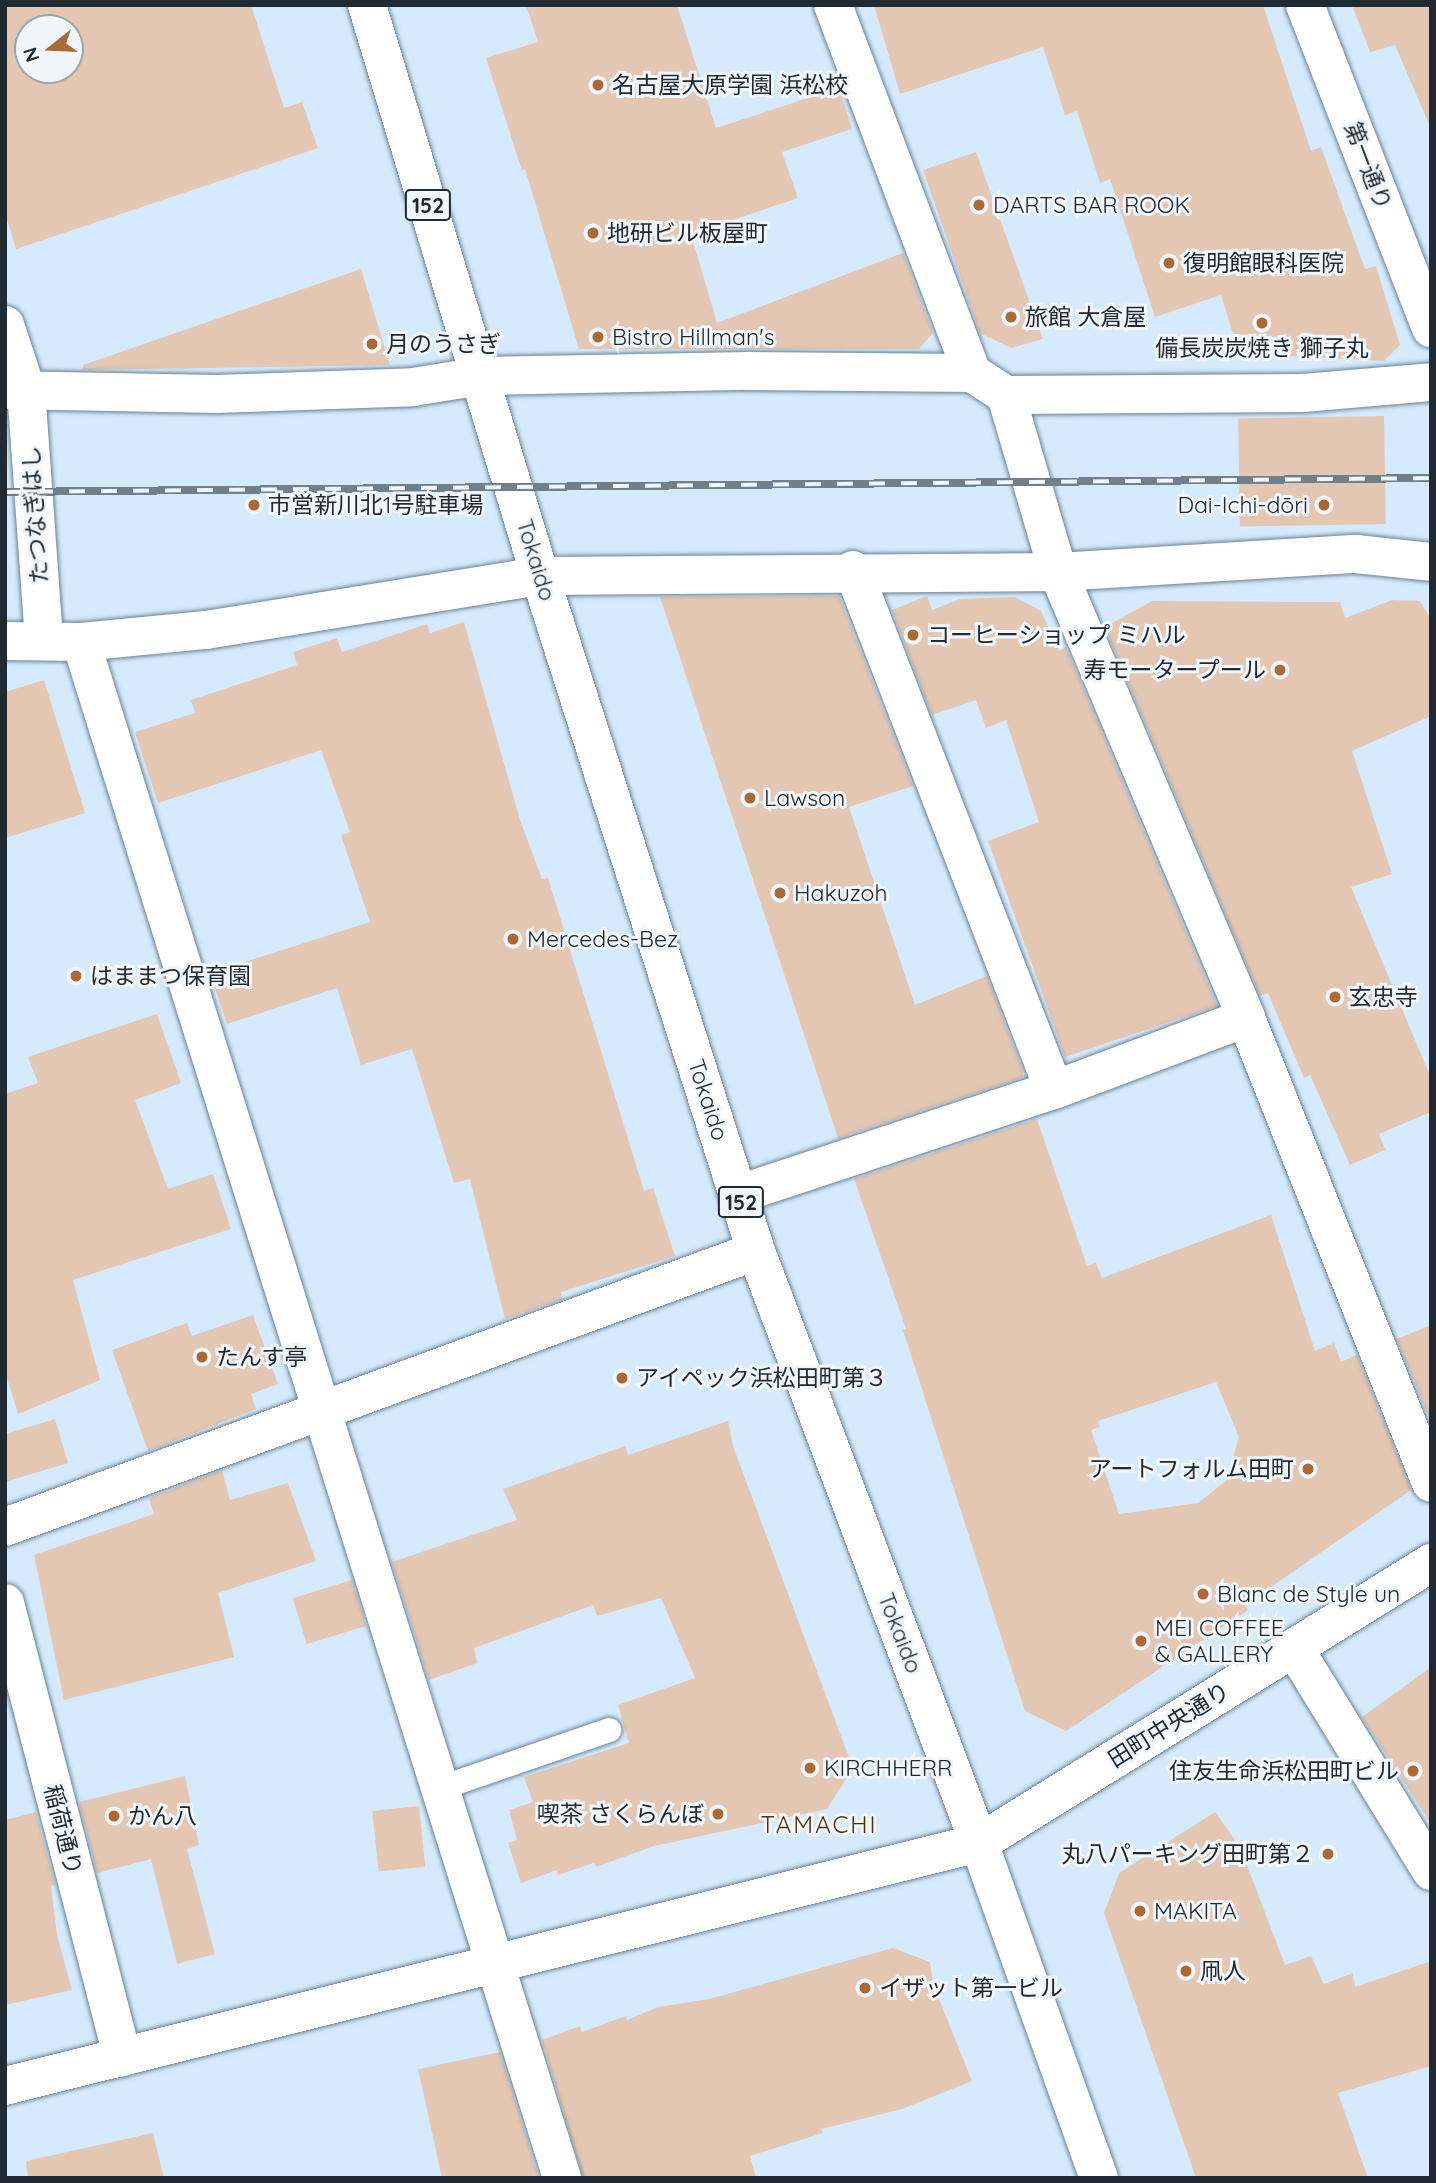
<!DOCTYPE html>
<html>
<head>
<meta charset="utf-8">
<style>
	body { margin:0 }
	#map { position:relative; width:1436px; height:2183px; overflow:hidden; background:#d5ebfd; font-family:Quicksand,"Noto Sans JP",sans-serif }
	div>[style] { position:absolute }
	.building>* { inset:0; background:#e3c7b3; transform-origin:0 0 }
	.roads { filter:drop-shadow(0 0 2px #6a8296) drop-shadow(0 0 2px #6a8296) }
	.service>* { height:24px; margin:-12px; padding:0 12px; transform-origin:12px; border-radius:12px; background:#fff }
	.minor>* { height:38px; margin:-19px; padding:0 19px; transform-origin:19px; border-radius:19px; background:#fff }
	.tertiary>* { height:38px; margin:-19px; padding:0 19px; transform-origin:19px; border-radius:19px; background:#fff }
	.trunk>* { height:38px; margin:-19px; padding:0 19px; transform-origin:19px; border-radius:19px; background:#fff }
	.rail>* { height:8px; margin-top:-4px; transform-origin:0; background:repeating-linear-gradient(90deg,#f0f6fa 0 16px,#707f8c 0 32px); box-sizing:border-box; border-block:2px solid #707f8c }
	.dots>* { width:19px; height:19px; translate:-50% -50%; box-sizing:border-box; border:4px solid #f0f6fa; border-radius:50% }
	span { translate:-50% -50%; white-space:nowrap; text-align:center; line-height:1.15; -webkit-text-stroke:6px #f0f6fa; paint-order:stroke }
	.shield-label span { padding:2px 5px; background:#f0f6fa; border:2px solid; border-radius:5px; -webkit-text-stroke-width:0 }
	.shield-label { font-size:21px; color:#202a33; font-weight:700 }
	.poi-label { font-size:23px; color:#202a33 }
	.left { translate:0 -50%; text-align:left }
	.right { translate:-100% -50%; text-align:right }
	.street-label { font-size:23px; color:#202a33 }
	.neighbourhood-label { font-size:24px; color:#592f05; letter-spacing:2px }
	.frame { position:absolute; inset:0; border:7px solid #202a33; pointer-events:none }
	.north { position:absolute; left:14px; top:14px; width:70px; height:70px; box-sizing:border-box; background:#f0f6fa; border:2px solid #9da4aa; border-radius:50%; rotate:252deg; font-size:19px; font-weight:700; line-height:28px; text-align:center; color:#202a33 }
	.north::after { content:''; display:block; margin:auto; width:24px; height:32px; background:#ab6a34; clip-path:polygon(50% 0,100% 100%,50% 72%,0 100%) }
</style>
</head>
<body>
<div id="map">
	<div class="building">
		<div style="clip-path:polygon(evenodd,5px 5px,251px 5px,284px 108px,302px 102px,318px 148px,16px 249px,5px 213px,5px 5px,28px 28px,70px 28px,70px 70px,28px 70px,28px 28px)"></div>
		<div style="clip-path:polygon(526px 5px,677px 5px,716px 128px,839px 88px,852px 129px,782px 152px,798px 198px,691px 234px,717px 323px,903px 253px,933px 333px,919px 349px,579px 349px,525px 169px,522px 171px,486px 58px,538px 42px)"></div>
		<div style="clip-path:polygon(874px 5px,1263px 5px,1311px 151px,1321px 147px,1365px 269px,1376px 266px,1400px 345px,1384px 361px,1239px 353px,1221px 295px,1155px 317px,1110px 179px,1100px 183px,1077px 111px,1065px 115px,1043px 47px,900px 94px)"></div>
		<div style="clip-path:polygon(1352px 5px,1431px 5px,1431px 129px,1395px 45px,1370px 52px)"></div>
		<div style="clip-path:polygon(976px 152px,1043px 339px,1011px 348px,980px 333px,923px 170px)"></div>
		<div style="clip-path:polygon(361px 269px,390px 365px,83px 370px,83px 365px)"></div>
		<div style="left:1384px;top:416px;width:108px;height:146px;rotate:89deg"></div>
		<div style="clip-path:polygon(839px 596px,913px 786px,849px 807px,915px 1005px,987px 976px,1023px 1071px,1023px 1077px,838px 1138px,660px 597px)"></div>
		<div style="clip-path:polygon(927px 596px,932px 610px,960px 599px,1015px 597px,1041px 611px,1059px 651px,1066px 647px,1217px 1006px,1065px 1057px,988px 841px,1039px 822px,1006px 720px,986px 728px,976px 700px,932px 715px,892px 610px)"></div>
		<div style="clip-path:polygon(1392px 600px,1420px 601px,1431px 619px,1431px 716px,1352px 751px,1392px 874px,1351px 887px,1431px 1078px,1431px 1112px,1379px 1134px,1385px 1150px,1350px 1165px,1310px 1075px,1304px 1078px,1268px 993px,1260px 996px,1105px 627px,1152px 601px,1340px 602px,1345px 618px)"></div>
		<div style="clip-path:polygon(464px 622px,520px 820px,542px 879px,548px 878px,644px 1191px,653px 1188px,675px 1256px,561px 1292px,562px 1299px,505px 1319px,470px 1179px,454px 1183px,412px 1049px,361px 1065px,337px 988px,227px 1024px,210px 973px,370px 922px,341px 835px,350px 832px,321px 750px,158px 803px,135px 732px,195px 713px,191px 700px,297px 665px,293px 652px,337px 638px,342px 652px,427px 624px,430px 633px)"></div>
		<div style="clip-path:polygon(44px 680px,85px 813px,5px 838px,5px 692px)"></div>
		<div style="clip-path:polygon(157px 1014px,181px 1083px,135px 1100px,168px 1189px,213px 1174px,231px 1229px,73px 1280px,100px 1380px,18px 1414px,5px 1372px,5px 1094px,38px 1083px,28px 1057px)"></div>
		<div style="clip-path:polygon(evenodd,1037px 1119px,1087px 1266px,1096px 1263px,1102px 1278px,1271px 1215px,1315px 1351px,1334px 1343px,1341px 1362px,1357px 1355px,1411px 1490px,1245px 1605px,1248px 1610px,1066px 1731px,1025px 1711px,903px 1330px,906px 1329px,854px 1179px,1037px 1119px,1216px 1382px,1239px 1437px,1226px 1481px,1198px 1503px,1119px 1514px,1091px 1430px,1100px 1427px,1098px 1421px,1216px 1382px)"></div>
		<div style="clip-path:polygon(253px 1315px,278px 1384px,251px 1394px,256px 1409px,148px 1451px,112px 1350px,187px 1323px,192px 1336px)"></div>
		<div style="clip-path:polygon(1431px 1325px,1431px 1422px,1397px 1339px)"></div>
		<div style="clip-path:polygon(55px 1419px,68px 1463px,5px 1482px,5px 1434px)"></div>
		<div style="clip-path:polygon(728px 1421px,733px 1446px,853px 1768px,827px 1809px,654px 1846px,596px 1867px,594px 1863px,558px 1875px,557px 1870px,521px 1883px,508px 1843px,517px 1840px,509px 1810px,533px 1802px,524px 1777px,629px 1743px,618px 1705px,695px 1678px,661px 1598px,597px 1616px,593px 1605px,474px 1648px,477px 1663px,429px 1680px,392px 1562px,517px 1520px,503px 1489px,625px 1446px,628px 1455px)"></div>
		<div style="clip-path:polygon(222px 1470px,230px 1500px,288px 1483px,316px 1561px,218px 1593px,234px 1657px,64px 1700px,34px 1555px,154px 1514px,149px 1498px)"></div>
		<div style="left:352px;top:1580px;width:48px;height:62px;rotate:73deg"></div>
		<div style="clip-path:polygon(1431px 1667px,1431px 1824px,1362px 1717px)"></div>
		<div style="clip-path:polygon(185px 1776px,199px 1845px,187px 1849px,215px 1954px,177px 1964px,151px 1859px,97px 1873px,79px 1802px)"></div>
		<div style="left:419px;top:1806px;width:61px;height:47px;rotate:84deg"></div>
		<div style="clip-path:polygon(36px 1812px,55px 1885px,51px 1886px,57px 1935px,72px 1990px,5px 2005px,5px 1820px)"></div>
		<div style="clip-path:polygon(1215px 1812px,1240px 1847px,1285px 1965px,1311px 1956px,1324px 1984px,1353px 1973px,1355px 1987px,1431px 1961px,1431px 2066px,1338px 2093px,1368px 2178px,1196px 2178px,1104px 1913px,1119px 1873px)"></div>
		<div style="clip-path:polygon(893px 1948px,930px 1962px,933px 1984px,972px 2081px,902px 2109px,821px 2129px,823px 2133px,750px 2156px,756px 2178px,583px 2178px,542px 2040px,580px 2026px,582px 2032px,626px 2016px,627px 2020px,658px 2007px,709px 1999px)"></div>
		<div style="clip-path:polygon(500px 2052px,539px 2178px,442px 2178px,418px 2069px)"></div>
		<div style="clip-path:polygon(153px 2133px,164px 2178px,28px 2178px,26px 2161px)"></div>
	</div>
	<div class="roads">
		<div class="service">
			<div style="left:441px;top:1788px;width:178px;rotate:-19deg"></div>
		</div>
		<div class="minor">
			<div style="left:833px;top:5px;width:393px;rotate:69.3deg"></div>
			<div style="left:5px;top:325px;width:67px;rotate:71.8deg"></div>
			<div style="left:26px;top:389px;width:252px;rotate:85.9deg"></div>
			<div style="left:5px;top:390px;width:212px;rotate:1.1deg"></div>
			<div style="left:217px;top:394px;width:196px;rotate:-2deg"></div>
			<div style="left:413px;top:387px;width:69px;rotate:-9.2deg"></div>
			<div style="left:481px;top:376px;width:267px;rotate:-1.1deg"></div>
			<div style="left:748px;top:371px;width:224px;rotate:0.5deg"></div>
			<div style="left:972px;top:373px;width:40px;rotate:32.9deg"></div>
			<div style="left:1006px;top:395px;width:297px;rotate:-0.4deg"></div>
			<div style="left:1303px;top:393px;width:128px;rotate:-4.9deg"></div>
			<div style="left:1006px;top:395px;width:184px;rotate:73.6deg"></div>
			<div style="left:1058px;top:572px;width:484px;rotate:67.1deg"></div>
			<div style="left:1246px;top:1018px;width:500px;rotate:68.3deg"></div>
			<div style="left:853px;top:570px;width:557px;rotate:68.87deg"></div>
			<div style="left:5px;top:641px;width:76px;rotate:0.8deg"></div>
			<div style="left:81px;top:642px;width:126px;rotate:-5.5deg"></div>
			<div style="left:206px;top:630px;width:338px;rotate:-9.2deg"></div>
			<div style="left:540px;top:576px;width:518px;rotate:-0.44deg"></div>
			<div style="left:1058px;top:572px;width:299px;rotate:-3.5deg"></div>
			<div style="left:1356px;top:554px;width:75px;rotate:6.1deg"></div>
			<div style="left:81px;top:642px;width:1610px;rotate:72.61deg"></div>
			<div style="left:739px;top:1194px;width:332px;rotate:-18.3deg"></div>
			<div style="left:1054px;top:1090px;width:205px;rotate:-20.6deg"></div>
			<div style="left:5px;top:1527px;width:800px;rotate:-20.18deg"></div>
			<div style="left:5px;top:1603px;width:469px;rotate:75.5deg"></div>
			<div style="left:1294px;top:1648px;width:262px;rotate:58.4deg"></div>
		</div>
		<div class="tertiary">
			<div style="left:1305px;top:5px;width:347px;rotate:68.7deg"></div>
			<div style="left:5px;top:2086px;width:1004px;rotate:-14.01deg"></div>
			<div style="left:979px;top:1843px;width:532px;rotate:-31.78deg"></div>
		</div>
		<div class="trunk">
			<div style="left:367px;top:5px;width:597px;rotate:73.14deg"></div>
			<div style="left:540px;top:576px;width:709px;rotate:72.26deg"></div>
			<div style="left:756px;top:1251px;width:633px;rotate:69.36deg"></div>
			<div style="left:979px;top:1843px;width:356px;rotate:70.3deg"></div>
		</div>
	</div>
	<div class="rail">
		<div style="left:5px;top:492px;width:1426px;rotate:-0.56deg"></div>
	</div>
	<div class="dots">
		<div style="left:598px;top:85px;background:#ab6a34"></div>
		<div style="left:979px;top:205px;background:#ab6a34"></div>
		<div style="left:593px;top:233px;background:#ab6a34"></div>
		<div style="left:1169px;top:263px;background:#ab6a34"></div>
		<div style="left:1011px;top:317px;background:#ab6a34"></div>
		<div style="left:1262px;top:323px;background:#ab6a34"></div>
		<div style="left:598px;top:337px;background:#ab6a34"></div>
		<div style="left:372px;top:344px;background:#ab6a34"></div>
		<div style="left:254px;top:505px;background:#ab6a34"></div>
		<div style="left:1324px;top:505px;background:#ab6a34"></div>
		<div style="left:913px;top:635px;background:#ab6a34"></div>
		<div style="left:1280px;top:670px;background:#ab6a34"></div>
		<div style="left:750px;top:798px;background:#ab6a34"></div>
		<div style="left:780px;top:893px;background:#ab6a34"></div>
		<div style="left:513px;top:939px;background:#ab6a34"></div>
		<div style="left:76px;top:976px;background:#ab6a34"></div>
		<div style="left:1335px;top:997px;background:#ab6a34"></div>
		<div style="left:202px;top:1357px;background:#ab6a34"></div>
		<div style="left:622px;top:1378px;background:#ab6a34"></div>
		<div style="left:1308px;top:1469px;background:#ab6a34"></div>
		<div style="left:1203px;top:1594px;background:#ab6a34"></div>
		<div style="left:1141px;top:1641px;background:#ab6a34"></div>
		<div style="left:810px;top:1768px;background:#ab6a34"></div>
		<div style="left:1413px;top:1771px;background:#ab6a34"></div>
		<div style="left:718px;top:1814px;background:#ab6a34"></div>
		<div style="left:114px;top:1816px;background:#ab6a34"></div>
		<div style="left:1328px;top:1854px;background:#ab6a34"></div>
		<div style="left:1140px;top:1911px;background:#ab6a34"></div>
		<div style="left:1186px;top:1971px;background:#ab6a34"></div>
		<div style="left:865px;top:1988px;background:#ab6a34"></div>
	</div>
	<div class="shield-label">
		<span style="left:428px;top:205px">152</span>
		<span style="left:741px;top:1202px">152</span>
	</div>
	<div class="poi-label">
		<span class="left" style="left:612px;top:85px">名古屋大原学園 浜松校</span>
		<span class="left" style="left:993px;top:205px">DARTS BAR ROOK</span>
		<span class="left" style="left:607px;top:233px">地研ビル板屋町</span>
		<span class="left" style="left:1183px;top:263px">復明館眼科医院</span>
		<span class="left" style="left:1025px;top:317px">旅館 大倉屋</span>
		<span class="left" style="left:612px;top:337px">Bistro Hillman's</span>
		<span class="left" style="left:386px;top:344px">月のうさぎ</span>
		<span style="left:1262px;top:348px">備長炭炭焼き 獅子丸</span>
		<span class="left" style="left:268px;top:505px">市営新川北1号駐車場</span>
		<span class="right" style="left:1308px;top:505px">Dai-Ichi-dōri</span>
		<span class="left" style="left:927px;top:635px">コーヒーショップ ミハル</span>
		<span class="right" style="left:1266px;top:670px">寿モータープール</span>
		<span class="left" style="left:764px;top:798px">Lawson</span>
		<span class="left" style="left:794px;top:893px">Hakuzoh</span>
		<span class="left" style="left:527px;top:939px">Mercedes-Bez</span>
		<span class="left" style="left:90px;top:976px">はままつ保育園</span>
		<span class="left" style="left:1349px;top:997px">玄忠寺</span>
		<span class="left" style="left:216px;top:1357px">たんす亭</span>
		<span class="left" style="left:636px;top:1378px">アイペック浜松田町第３</span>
		<span class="right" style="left:1294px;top:1469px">アートフォルム田町</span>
		<span class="left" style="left:1217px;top:1594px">Blanc de Style un</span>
		<span class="left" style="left:1155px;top:1641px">MEI COFFEE<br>&amp; GALLERY</span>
		<span class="left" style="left:824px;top:1768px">KIRCHHERR</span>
		<span class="right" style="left:1399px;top:1771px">住友生命浜松田町ビル</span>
		<span class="right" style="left:704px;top:1814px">喫茶 さくらんぼ</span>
		<span class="left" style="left:128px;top:1816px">かん八</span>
		<span class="right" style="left:1314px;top:1854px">丸八パーキング田町第２</span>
		<span class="left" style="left:1154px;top:1911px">MAKITA</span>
		<span class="left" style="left:1200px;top:1971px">凧人</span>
		<span class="left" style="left:879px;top:1988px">イザット第一ビル</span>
	</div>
	<div class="street-label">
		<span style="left:1368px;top:166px;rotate:69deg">第一通り</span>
		<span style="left:35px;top:515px;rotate:-94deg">たつなぎはし</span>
		<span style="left:536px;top:560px;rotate:73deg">Tokaido</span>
		<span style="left:708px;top:1100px;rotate:72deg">Tokaido</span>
		<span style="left:900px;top:1633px;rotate:69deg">Tokaido</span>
		<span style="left:1169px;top:1725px;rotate:-32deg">田町中央通り</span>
		<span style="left:63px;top:1830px;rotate:76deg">稲荷通り</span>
	</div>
	<div class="neighbourhood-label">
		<span style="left:819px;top:1825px">TAMACHI</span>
	</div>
	<div class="frame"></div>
	<div class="north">N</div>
</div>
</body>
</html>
